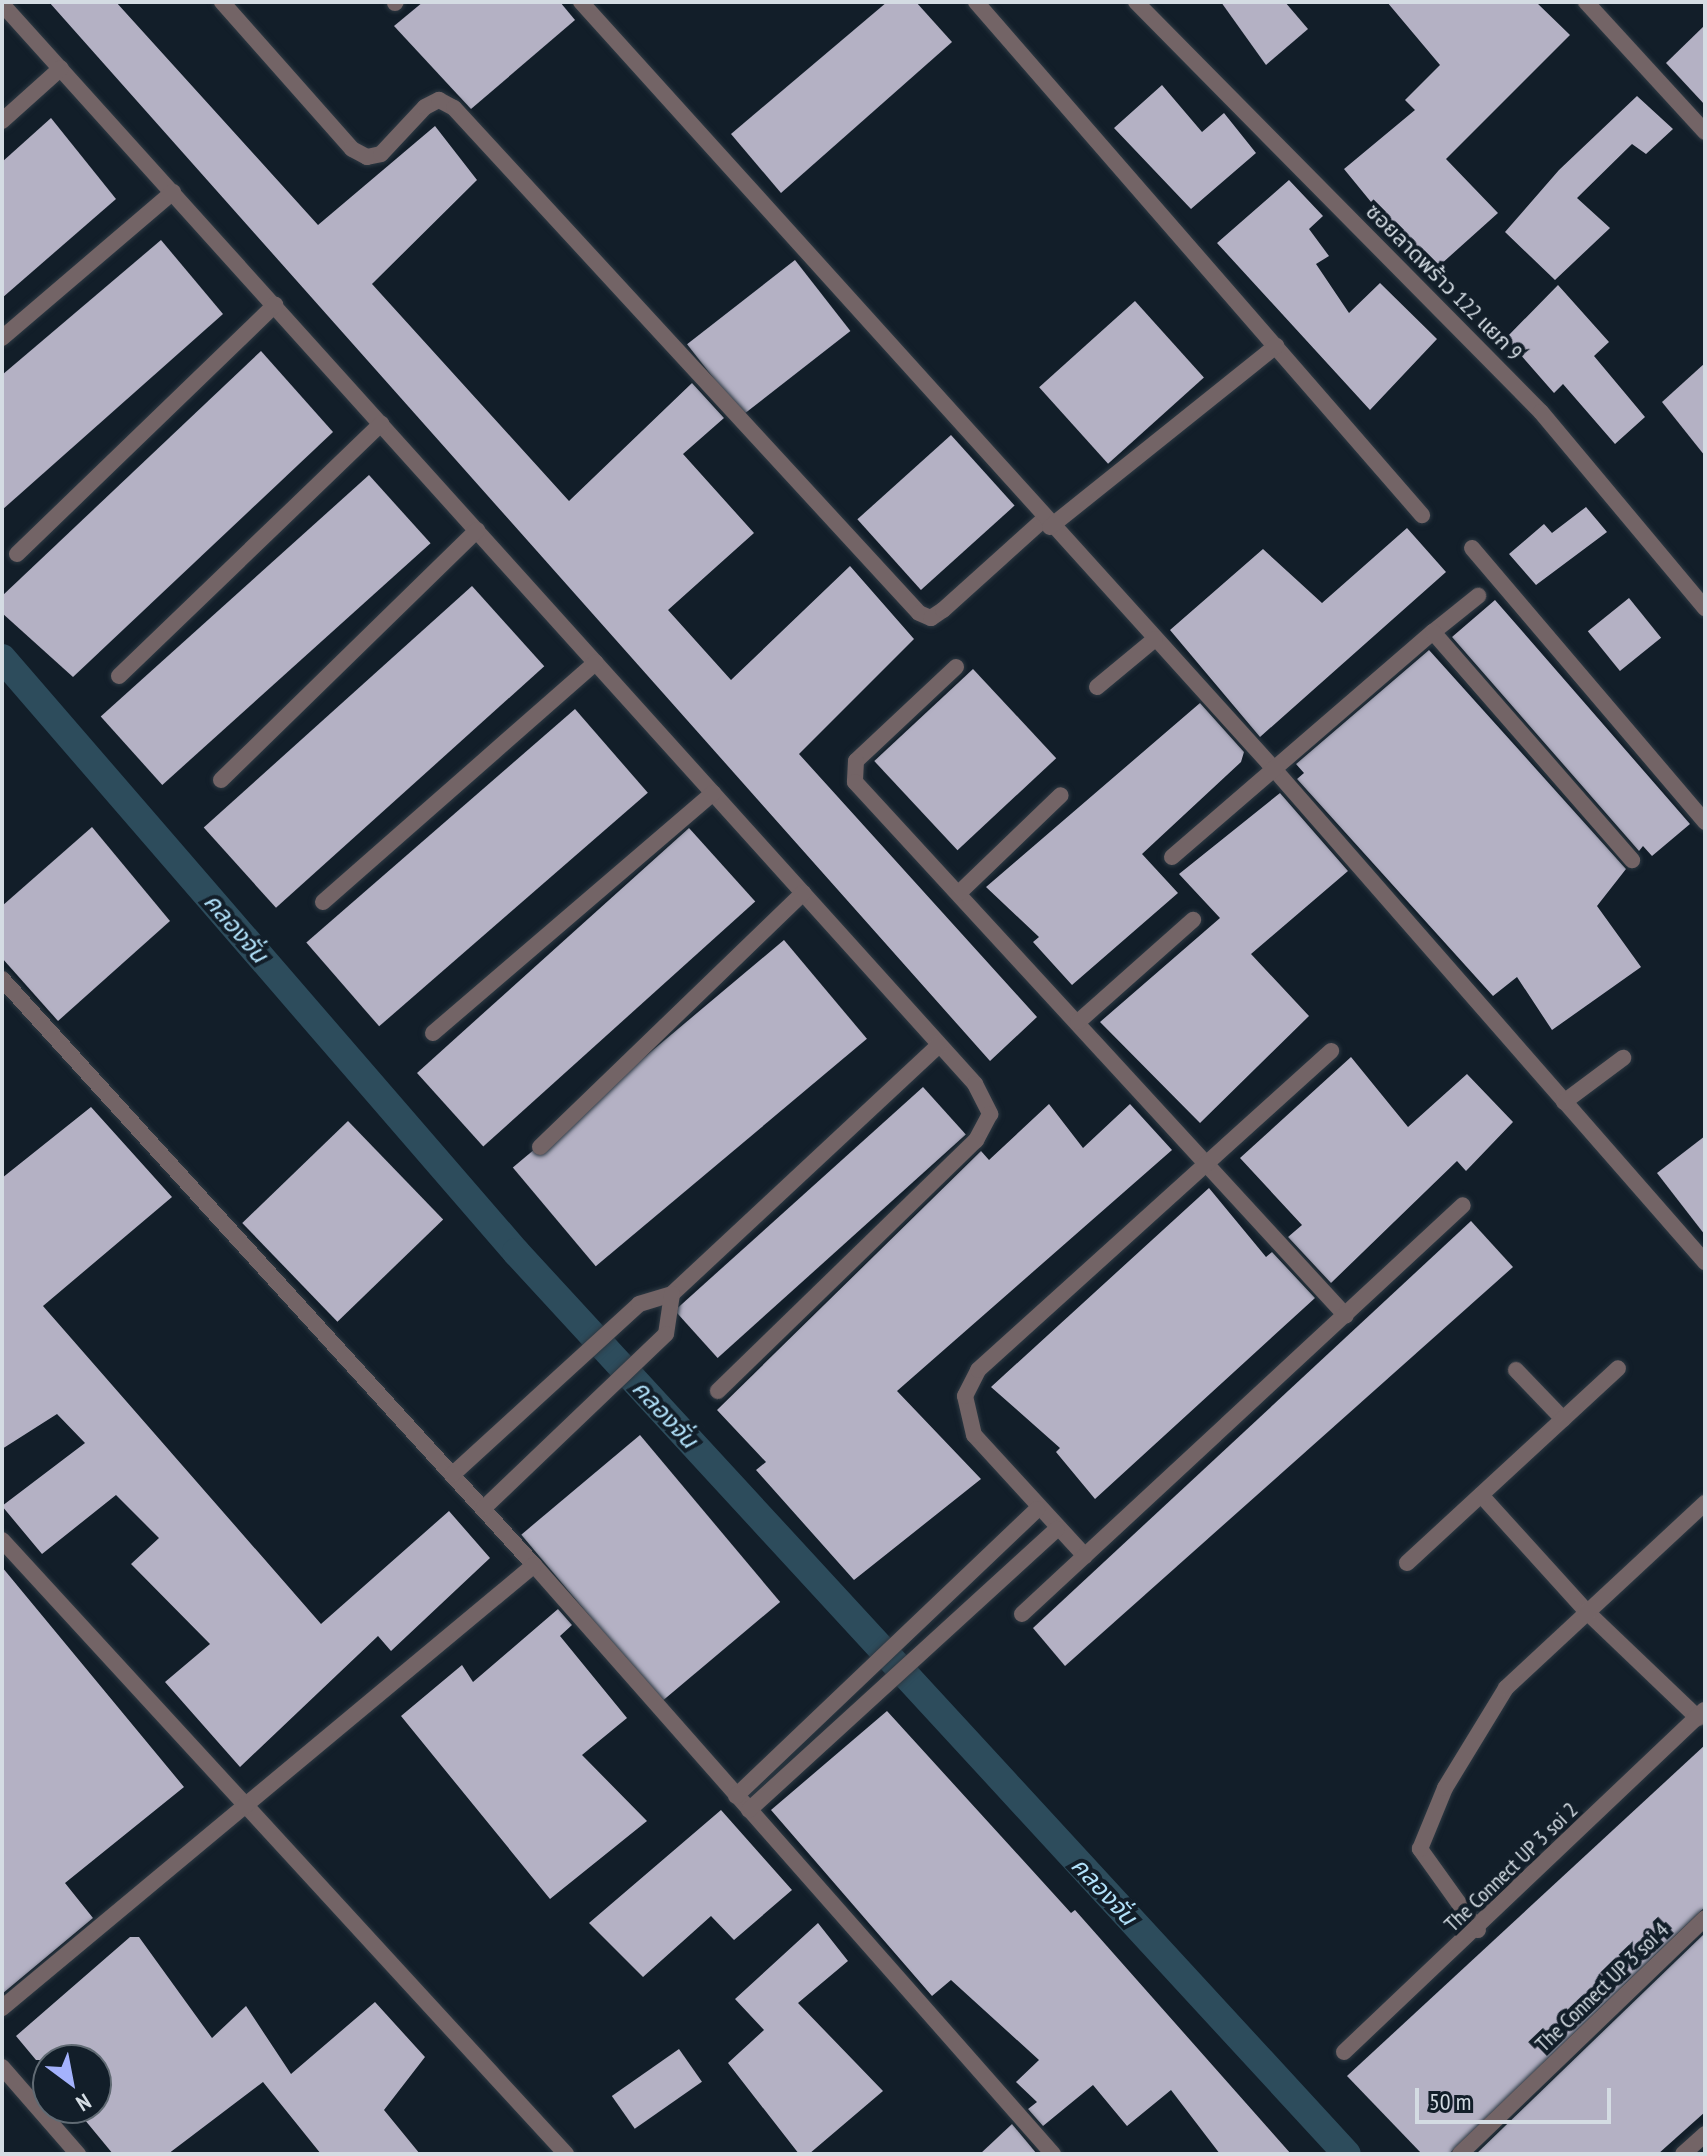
<!DOCTYPE html>
<html>
<head>
<meta charset="utf-8">
<style>
	body { margin:0 }
	#map { position:relative; width:1707px; height:2156px; overflow:hidden; background:#121e29; font-family:"PT Sans Narrow","Noto Sans Thai",sans-serif }
	div>[style] { position:absolute }
	.canal>* { height:28px; margin:-14px; padding:0 14px; transform-origin:14px; border-radius:14px; background:#2d4c5c }
	.building>* { inset:0; background:#b4b1c4; transform-origin:0 0 }
	.roads { filter:drop-shadow(0 0 2px #2d3943) drop-shadow(0 0 2px #2d3943) }
	.minor>* { height:16px; margin:-8px; padding:0 8px; transform-origin:8px; border-radius:8px; background:#736466 }
	span { translate:-50% -50%; white-space:nowrap; text-align:center; line-height:1.15; -webkit-text-stroke:8px #121e29; paint-order:stroke }
	.street-label { font-size:22px; color:#d4dce3 }
	.water-label { font-size:24px; color:#b1e1fa; font-style:italic }
	.frame { position:absolute; inset:0; border:4px solid #d4dce3; pointer-events:none }
	.north { position:absolute; left:32px; top:2044px; width:80px; height:80px; box-sizing:border-box; background:#121e29; border:2px solid #606a73; border-radius:50%; rotate:148deg; font-size:22px; font-weight:700; line-height:32px; text-align:center; color:#d4dce3 }
	.north::after { content:''; display:block; margin:auto; width:28px; height:36px; background:#a4b2fc; clip-path:polygon(50% 0,100% 100%,50% 72%,0 100%) }
	.scale { position:absolute; left:1415px; top:2088px; width:196px; height:36px; box-sizing:border-box; border:4px solid #d4dce3; border-top:0; padding-left:10px; font-size:24px; line-height:28px; white-space:nowrap; color:#d4dce3; -webkit-text-stroke:6px #121e29; paint-order:stroke }
</style>
</head>
<body>
<div id="map">
	<div class="canal">
		<div style="left:2px;top:658px;width:786px;rotate:49.13deg"></div>
		<div style="left:516px;top:1252px;width:1226px;rotate:47.35deg"></div>
	</div>
	<div class="building">
		<div style="clip-path:polygon(49px 2px,116px 2px,318px 225px,435px 126px,477px 180px,372px 284px,569px 501px,692px 383px,724px 418px,683px 454px,754px 533px,668px 610px,731px 680px,850px 566px,914px 639px,799px 754px,1037px 1017px,990px 1061px)"></div>
		<div style="clip-path:polygon(423px 2px,560px 2px,575px 20px,471px 109px,394px 26px)"></div>
		<div style="clip-path:polygon(887px 2px,916px 2px,952px 42px,781px 193px,731px 134px)"></div>
		<div style="clip-path:polygon(1221px 2px,1285px 2px,1308px 29px,1266px 65px)"></div>
		<div style="clip-path:polygon(1387px 2px,1536px 2px,1570px 35px,1446px 159px,1498px 213px,1430px 274px,1344px 169px,1415px 110px,1405px 100px,1440px 65px)"></div>
		<div style="clip-path:polygon(1705px 25px,1705px 105px,1666px 63px)"></div>
		<div style="clip-path:polygon(1162px 85px,1202px 132px,1224px 113px,1256px 153px,1191px 209px,1114px 128px)"></div>
		<div style="clip-path:polygon(1637px 96px,1673px 129px,1646px 154px,1632px 144px,1577px 198px,1610px 228px,1555px 280px,1505px 232px,1559px 170px)"></div>
		<div style="clip-path:polygon(51px 118px,116px 199px,2px 298px,2px 162px)"></div>
		<div style="clip-path:polygon(1289px 180px,1323px 216px,1309px 229px,1329px 256px,1316px 264px,1349px 313px,1380px 283px,1437px 339px,1370px 410px,1217px 243px)"></div>
		<div style="clip-path:polygon(161px 240px,223px 314px,2px 510px,2px 375px)"></div>
		<div style="left:795px;top:260px;width:90px;height:137px;rotate:52deg"></div>
		<div style="clip-path:polygon(1558px 285px,1609px 342px,1594px 356px,1645px 417px,1615px 444px,1563px 384px,1554px 393px,1506px 338px)"></div>
		<div style="left:1135px;top:301px;width:103px;height:129px;rotate:48deg"></div>
		<div style="clip-path:polygon(261px 351px,333px 432px,73px 677px,2px 613px,2px 596px)"></div>
		<div style="clip-path:polygon(1705px 363px,1705px 456px,1662px 402px)"></div>
		<div style="left:951px;top:435px;width:95px;height:126px;rotate:48deg"></div>
		<div style="left:369px;top:475px;width:92px;height:361px;rotate:48deg"></div>
		<div style="clip-path:polygon(1586px 507px,1607px 532px,1536px 585px,1509px 554px,1544px 524px,1552px 533px)"></div>
		<div style="clip-path:polygon(1407px 528px,1446px 572px,1260px 737px,1170px 630px,1263px 549px,1322px 603px)"></div>
		<div style="left:472px;top:586px;width:108px;height:361px;rotate:48deg"></div>
		<div style="left:1629px;top:598px;width:51px;height:53px;rotate:51deg"></div>
		<div style="clip-path:polygon(1495px 600px,1690px 824px,1652px 856px,1643px 846px,1639px 851px,1452px 637px)"></div>
		<div style="clip-path:polygon(1429px 650px,1626px 869px,1597px 906px,1641px 967px,1552px 1030px,1517px 977px,1493px 996px,1297px 779px,1304px 773px,1296px 764px)"></div>
		<div style="left:973px;top:669px;width:122px;height:135px;rotate:47deg"></div>
		<div style="clip-path:polygon(1200px 703px,1244px 752px,1241px 762px,1142px 854px,1178px 893px,1072px 985px,1033px 942px,1039px 937px,986px 887px)"></div>
		<div style="left:575px;top:709px;width:111px;height:356px;rotate:49deg"></div>
		<div style="clip-path:polygon(1280px 793px,1348px 871px,1251px 954px,1309px 1016px,1200px 1123px,1100px 1022px,1220px 918px,1179px 874px)"></div>
		<div style="clip-path:polygon(92px 827px,170px 921px,58px 1021px,2px 958px,2px 906px)"></div>
		<div style="left:689px;top:828px;width:99px;height:366px;rotate:48deg"></div>
		<div style="left:784px;top:940px;width:129px;height:354px;rotate:50deg"></div>
		<div style="clip-path:polygon(1351px 1057px,1408px 1127px,1467px 1074px,1513px 1122px,1466px 1171px,1457px 1161px,1331px 1283px,1288px 1237px,1302px 1225px,1240px 1158px)"></div>
		<div style="left:923px;top:1087px;width:64px;height:334px;rotate:48deg"></div>
		<div style="clip-path:polygon(1049px 1104px,1083px 1148px,1130px 1104px,1172px 1150px,897px 1391px,981px 1479px,854px 1580px,756px 1470px,766px 1462px,717px 1410px,981px 1151px,989px 1160px)"></div>
		<div style="clip-path:polygon(91px 1107px,172px 1197px,43px 1306px,321px 1624px,449px 1511px,490px 1558px,391px 1651px,378px 1636px,240px 1767px,165px 1682px,210px 1644px,131px 1564px,159px 1538px,116px 1495px,42px 1554px,2px 1506px,85px 1443px,57px 1414px,2px 1449px,2px 1178px)"></div>
		<div style="left:348px;top:1121px;width:137px;height:147px;rotate:46deg"></div>
		<div style="clip-path:polygon(1705px 1136px,1705px 1235px,1657px 1173px)"></div>
		<div style="clip-path:polygon(1209px 1188px,1266px 1257px,1272px 1252px,1315px 1298px,1095px 1499px,1056px 1452px,1060px 1448px,991px 1387px)"></div>
		<div style="clip-path:polygon(1471px 1221px,1513px 1267px,1065px 1666px,1033px 1628px)"></div>
		<div style="left:640px;top:1435px;width:218px;height:155px;rotate:50deg"></div>
		<div style="clip-path:polygon(2px 1567px,184px 1787px,65px 1883px,93px 1918px,2px 1994px)"></div>
		<div style="clip-path:polygon(558px 1609px,572px 1625px,560px 1636px,627px 1718px,582px 1755px,647px 1821px,550px 1899px,401px 1716px,462px 1665px,473px 1682px)"></div>
		<div style="clip-path:polygon(887px 1711px,1071px 1913px,1075px 1910px,1291px 2154px,1220px 2154px,1171px 2090px,1127px 2126px,1093px 2085px,1043px 2126px,1028px 2109px,1037px 2102px,1016px 2082px,1039px 2060px,951px 1980px,932px 1996px,771px 1810px)"></div>
		<div style="clip-path:polygon(1705px 1745px,1705px 1907px,1449px 2154px,1422px 2154px,1347px 2076px)"></div>
		<div style="clip-path:polygon(721px 1810px,792px 1890px,734px 1940px,711px 1916px,643px 1977px,589px 1923px)"></div>
		<div style="clip-path:polygon(818px 1923px,848px 1961px,798px 2003px,883px 2091px,809px 2154px,799px 2154px,728px 2063px,764px 2030px,735px 1999px)"></div>
		<div style="clip-path:polygon(1705px 1933px,1705px 2112px,1658px 2154px,1476px 2154px)"></div>
		<div style="clip-path:polygon(130px 1937px,139px 1937px,212px 2038px,246px 2006px,291px 2074px,375px 2002px,425px 2057px,384px 2110px,420px 2154px,321px 2154px,263px 2082px,168px 2154px,113px 2154px,75px 2108px,96px 2108px,96px 2060px,36px 2060px,16px 2036px)"></div>
		<div style="left:679px;top:2049px;width:40px;height:82px;rotate:55deg"></div>
		<div style="clip-path:polygon(1012px 2124px,1037px 2154px,980px 2154px)"></div>
	</div>
	<div class="roads">
		<div class="minor">
			<div style="left:222px;top:2px;width:196px;rotate:48.5deg"></div>
			<div style="left:352px;top:149px;width:17px;rotate:28deg"></div>
			<div style="left:367px;top:157px;width:14px;rotate:-12deg"></div>
			<div style="left:381px;top:154px;width:64px;rotate:-46.9deg"></div>
			<div style="left:425px;top:107px;width:16px;rotate:-27deg"></div>
			<div style="left:439px;top:100px;width:17px;rotate:28deg"></div>
			<div style="left:454px;top:108px;width:686px;rotate:47.36deg"></div>
			<div style="left:919px;top:613px;width:13px;rotate:23deg"></div>
			<div style="left:931px;top:618px;width:14px;rotate:-34deg"></div>
			<div style="left:943px;top:610px;width:135px;rotate:-42deg"></div>
			<div style="left:581px;top:2px;width:1034px;rotate:47.9deg"></div>
			<div style="left:1274px;top:769px;width:655px;rotate:48.84deg"></div>
			<div style="left:976px;top:2px;width:680px;rotate:49deg"></div>
			<div style="left:1136px;top:2px;width:576px;rotate:45.35deg"></div>
			<div style="left:1541px;top:412px;width:256px;rotate:50.1deg"></div>
			<div style="left:1586px;top:2px;width:176px;rotate:47.5deg"></div>
			<div style="left:395px;top:3px;width:1px;rotate:-45deg"></div>
			<div style="left:2px;top:4px;width:1454px;rotate:47.98deg"></div>
			<div style="left:975px;top:1084px;width:34px;rotate:63deg"></div>
			<div style="left:990px;top:1114px;width:30px;rotate:118deg"></div>
			<div style="left:976px;top:1140px;width:360px;rotate:135.8deg"></div>
			<div style="left:2px;top:121px;width:79px;rotate:-41.9deg"></div>
			<div style="left:2px;top:338px;width:225px;rotate:-40.5deg"></div>
			<div style="left:1050px;top:527px;width:290px;rotate:-38.7deg"></div>
			<div style="left:1472px;top:548px;width:360px;rotate:49.6deg"></div>
			<div style="left:17px;top:554px;width:359px;rotate:-44deg"></div>
			<div style="left:1433px;top:632px;width:58px;rotate:-38.7deg"></div>
			<div style="left:956px;top:667px;width:137px;rotate:136.8deg"></div>
			<div style="left:856px;top:761px;width:21px;rotate:93deg"></div>
			<div style="left:855px;top:782px;width:725px;rotate:47.4deg"></div>
			<div style="left:119px;top:676px;width:364px;rotate:-43.9deg"></div>
			<div style="left:1097px;top:687px;width:75px;rotate:-39.6deg"></div>
			<div style="left:221px;top:780px;width:358px;rotate:-44.3deg"></div>
			<div style="left:1172px;top:857px;width:345px;rotate:-40.8deg"></div>
			<div style="left:1433px;top:632px;width:303px;rotate:48.9deg"></div>
			<div style="left:959px;top:893px;width:141px;rotate:-43.9deg"></div>
			<div style="left:323px;top:902px;width:363px;rotate:-41.3deg"></div>
			<div style="left:2px;top:979px;width:791px;rotate:47.77deg"></div>
			<div style="left:534px;top:1565px;width:785px;rotate:48.61deg"></div>
			<div style="left:1078px;top:1022px;width:154px;rotate:-41.6deg"></div>
			<div style="left:433px;top:1033px;width:369px;rotate:-40.6deg"></div>
			<div style="left:1564px;top:1102px;width:74px;rotate:-36.7deg"></div>
			<div style="left:540px;top:1147px;width:366px;rotate:-44deg"></div>
			<div style="left:672px;top:1294px;width:365px;rotate:-43deg"></div>
			<div style="left:1516px;top:1370px;width:68px;rotate:46.2deg"></div>
			<div style="left:452px;top:1475px;width:253px;rotate:-42.4deg"></div>
			<div style="left:639px;top:1304px;width:34px;rotate:-17deg"></div>
			<div style="left:672px;top:1294px;width:40px;rotate:98.5deg"></div>
			<div style="left:666px;top:1334px;width:253px;rotate:136.3deg"></div>
			<div style="left:1481px;top:1495px;width:156px;rotate:47.8deg"></div>
			<div style="left:1586px;top:1611px;width:155px;rotate:43.7deg"></div>
			<div style="left:2px;top:1540px;width:834px;rotate:47.43deg"></div>
			<div style="left:1085px;top:1556px;width:164px;rotate:-132.5deg"></div>
			<div style="left:974px;top:1435px;width:40px;rotate:-103deg"></div>
			<div style="left:965px;top:1396px;width:29px;rotate:-63deg"></div>
			<div style="left:978px;top:1370px;width:476px;rotate:-42.1deg"></div>
			<div style="left:1407px;top:1563px;width:287px;rotate:-42.7deg"></div>
			<div style="left:1022px;top:1614px;width:601px;rotate:-42.84deg"></div>
			<div style="left:736px;top:1796px;width:416px;rotate:-43.6deg"></div>
			<div style="left:749px;top:1810px;width:417px;rotate:-42.4deg"></div>
			<div style="left:1478px;top:1930px;width:100px;rotate:-125.6deg"></div>
			<div style="left:1420px;top:1849px;width:66px;rotate:-67.7deg"></div>
			<div style="left:1445px;top:1788px;width:117px;rotate:-58.6deg"></div>
			<div style="left:1506px;top:1688px;width:272px;rotate:-42.9deg"></div>
			<div style="left:2px;top:2008px;width:692px;rotate:-39.78deg"></div>
			<div style="left:1344px;top:2052px;width:497px;rotate:-43.5deg"></div>
			<div style="left:2px;top:2067px;width:116px;rotate:48.9deg"></div>
			<div style="left:1460px;top:2154px;width:340px;rotate:-43.9deg"></div>
			<div style="left:1683px;top:2154px;width:30px;rotate:-42deg"></div>
		</div>
	</div>
	<div class="street-label">
		<span style="left:1444px;top:282px;rotate:45deg">ซอยลาดพร้าว 122 แยก 9</span>
		<span style="left:1511px;top:1867px;rotate:-44deg">The Connect UP 3 soi 2</span>
		<span style="left:1602px;top:1987px;rotate:-44deg">The Connect UP 3 soi 4</span>
	</div>
	<div class="water-label">
		<span style="left:236px;top:928px;rotate:49deg">คลองจั่น</span>
		<span style="left:665px;top:1414px;rotate:47deg">คลองจั่น</span>
		<span style="left:1104px;top:1891px;rotate:47deg">คลองจั่น</span>
	</div>
	<div class="frame"></div>
	<div class="north">N</div>
	<div class="scale">50 m</div>
</div>
</body>
</html>
